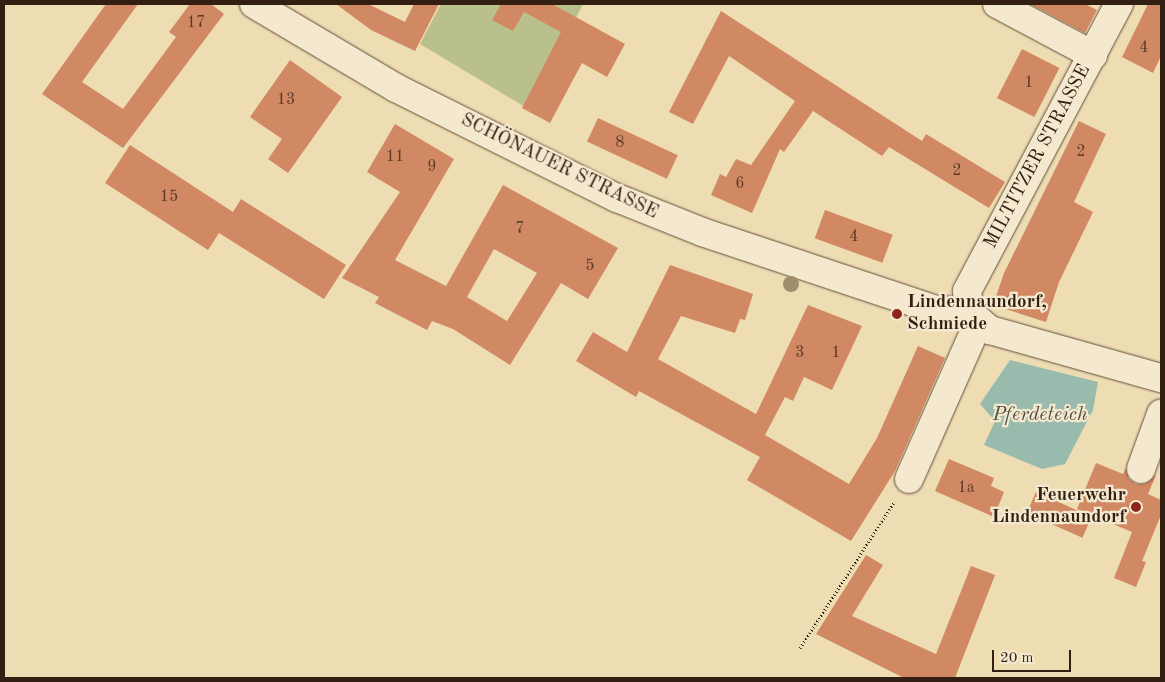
<!DOCTYPE html>
<html>
<head>
<meta charset="utf-8">
<style>
	body { margin:0 }
	#map { position:relative; width:1165px; height:682px; overflow:hidden; background:#eedcb3; font-family:"Old Standard TT",serif }
	div>[style] { position:absolute }
	.green>* { inset:0; background:#bac08b }
	.water>* { inset:0; background:#99bbae }
	.building>* { inset:0; background:#d18964; transform-origin:0 0 }
	.path>* { height:3px; margin-top:-1.5px; transform-origin:0; background:repeating-linear-gradient(90deg,#331f12 0 1px,transparent 0 3.5px) }
	.roads { filter:drop-shadow(0 0 1px #624e3a) drop-shadow(0 0 1px #624e3a) }
	.minor>* { height:28px; margin:-14px; padding:0 14px; transform-origin:14px; border-radius:14px; background:#f4e8ce }
	.trees>* { width:16px; height:16px; margin:-8px; border-radius:50%; background:#9e8e6e }
	.dots>* { width:14px; height:14px; translate:-50% -50%; box-sizing:border-box; border:2px solid #f4e8ce; border-radius:50% }
	span { translate:-50% -50%; white-space:nowrap; text-align:center; line-height:1.15; -webkit-text-stroke:4.5px #f4e8ce; paint-order:stroke }
	.number-label { font-size:16px; color:#5a3a26 }
	.number-label span { -webkit-text-stroke-width:0 }
	.street-label { font-size:19px; color:#331f12 }
	.poi-label { font-size:19px; color:#331f12; font-weight:700 }
	.left { translate:0 -50%; text-align:left }
	.right { translate:-100% -50%; text-align:right }
	.water-label { font-size:20px; color:#524e41; font-style:italic }
	.frame { position:absolute; inset:0; border:5px solid #331f12; pointer-events:none }
	.scale { position:absolute; left:992px; top:650px; width:79px; height:22px; box-sizing:border-box; border:2px solid #331f12; border-top:0; padding-left:6px; font-size:15px; line-height:18px; white-space:nowrap; color:#331f12; -webkit-text-stroke:4px #f4e8ce; paint-order:stroke }
</style>
</head>
<body>
<div id="map">
	<div class="green">
		<div style="clip-path:polygon(441px 4px,583px 4px,530px 110px,420px 44px)"></div>
	</div>
	<div class="water">
		<div style="clip-path:polygon(1010px 360px,1098px 382px,1093px 410px,1065px 464px,1042px 469px,984px 445px,995px 421px,980px 404px)"></div>
	</div>
	<div class="building">
		<div style="clip-path:polygon(106px 4px,138px 4px,82px 82px,123px 109px,176px 37px,169px 32px,190px 4px,211px 4px,224px 14px,123px 148px,42px 94px)"></div>
		<div style="clip-path:polygon(336px 4px,368px 4px,405px 22px,414px 4px,439px 4px,415px 51px,371px 30px)"></div>
		<div style="clip-path:polygon(501px 4px,552px 4px,625px 44px,607px 77px,582px 63px,550px 123px,522px 108px,561px 32px,524px 12px,513px 31px,492px 20px)"></div>
		<div style="clip-path:polygon(1030px 4px,1085px 4px,1097px 10px,1085px 33px)"></div>
		<div style="clip-path:polygon(1148px 4px,1161px 4px,1161px 56px,1153px 73px,1122px 57px)"></div>
		<div style="clip-path:polygon(721px 11px,922px 141px,926px 134px,1005px 182px,989px 208px,889px 147px,882px 156px,813px 111px,784px 152px,780px 149px,752px 213px,711px 195px,720px 174px,726px 177px,736px 159px,751px 165px,795px 101px,729px 56px,693px 124px,669px 112px)"></div>
		<div style="left:1022px;top:49px;width:42px;height:55px;rotate:27deg"></div>
		<div style="clip-path:polygon(290px 60px,342px 97px,288px 173px,268px 159px,282px 139px,250px 117px)"></div>
		<div style="left:598px;top:118px;width:88px;height:26px;rotate:25deg"></div>
		<div style="clip-path:polygon(1079px 121px,1106px 134px,1074px 202px,1093px 212px,1059px 282px,1046px 322px,993px 305px,1004px 273px)"></div>
		<div style="clip-path:polygon(evenodd,395px 124px,454px 159px,395px 260px,446px 286px,503px 185px,618px 248px,588px 299px,561px 283px,510px 365px,453px 329px,432px 321px,427px 330px,375px 303px,379px 297px,342px 278px,400px 192px,367px 172px,395px 124px,494px 249px,537px 273px,507px 321px,467px 297px,494px 249px)"></div>
		<div style="clip-path:polygon(130px 145px,233px 212px,241px 199px,346px 265px,324px 299px,219px 233px,208px 250px,105px 183px)"></div>
		<div style="left:825px;top:210px;width:72px;height:30px;rotate:20deg"></div>
		<div style="clip-path:polygon(670px 265px,753px 294px,745px 320px,740px 319px,735px 333px,681px 316px,658px 359px,756px 414px,808px 305px,862px 326px,832px 390px,804px 377px,793px 401px,785px 397px,765px 435px,849px 484px,877px 438px,918px 346px,945px 358px,895px 471px,851px 541px,747px 480px,760px 457px,639px 391px,636px 397px,576px 361px,593px 332px,627px 352px)"></div>
		<div style="clip-path:polygon(949px 459px,994px 478px,991px 486px,1004px 492px,994px 517px,935px 491px)"></div>
		<div style="clip-path:polygon(1096px 463px,1123px 474px,1126px 468px,1129px 479px,1136px 484px,1144px 484px,1156px 475px,1148px 494px,1161px 500px,1161px 515px,1142px 561px,1146px 562px,1136px 587px,1114px 578px,1132px 532px,1077px 509px)"></div>
		<div style="left:1036px;top:492px;width:61px;height:23px;rotate:24deg"></div>
		<div style="clip-path:polygon(866px 555px,883px 565px,852px 616px,936px 654px,971px 566px,995px 575px,955px 678px,904px 678px,816px 634px)"></div>
	</div>
	<div class="path">
		<div style="left:800px;top:648px;width:174px;rotate:-57.2deg"></div>
	</div>
	<div class="roads">
		<div class="minor">
			<div style="left:254px;top:4px;width:165px;rotate:30.6deg"></div>
			<div style="left:396px;top:88px;width:247px;rotate:26.5deg"></div>
			<div style="left:617px;top:198px;width:92px;rotate:21.8deg"></div>
			<div style="left:702px;top:232px;width:247px;rotate:18.4deg"></div>
			<div style="left:936px;top:310px;width:33px;rotate:3deg"></div>
			<div style="left:997px;top:4px;width:109px;rotate:28deg"></div>
			<div style="left:969px;top:312px;width:21px;rotate:-95deg"></div>
			<div style="left:967px;top:291px;width:325px;rotate:-62.1deg"></div>
			<div style="left:969px;top:312px;width:28px;rotate:41deg"></div>
			<div style="left:990px;top:330px;width:178px;rotate:15.7deg"></div>
			<div style="left:1141px;top:469px;width:59px;rotate:-70deg"></div>
			<div style="left:909px;top:479px;width:171px;rotate:-66.1deg"></div>
		</div>
	</div>
	<div class="trees">
		<div style="left:791px;top:284px"></div>
	</div>
	<div class="dots">
		<div style="left:897px;top:314px;background:#8f2418"></div>
		<div style="left:1136px;top:507px;background:#8f2418"></div>
	</div>
	<div class="number-label">
		<span style="left:196px;top:23px">17</span>
		<span style="left:1144px;top:48px">4</span>
		<span style="left:1029px;top:83px">1</span>
		<span style="left:286px;top:100px">13</span>
		<span style="left:620px;top:143px">8</span>
		<span style="left:1081px;top:152px">2</span>
		<span style="left:395px;top:157px">11</span>
		<span style="left:432px;top:167px">9</span>
		<span style="left:957px;top:171px">2</span>
		<span style="left:740px;top:184px">6</span>
		<span style="left:169px;top:197px">15</span>
		<span style="left:520px;top:229px">7</span>
		<span style="left:854px;top:237px">4</span>
		<span style="left:590px;top:266px">5</span>
		<span style="left:800px;top:353px">3</span>
		<span style="left:836px;top:353px">1</span>
		<span style="left:966px;top:488px">1a</span>
	</div>
	<div class="street-label">
		<span style="left:1038px;top:157px;rotate:-62deg">MILTITZER STRASSE</span>
		<span style="left:559px;top:167px;rotate:26deg">SCHÖNAUER STRASSE</span>
	</div>
	<div class="poi-label">
		<span class="left" style="left:907px;top:314px">Lindennaundorf,<br>Schmiede</span>
		<span class="right" style="left:1126px;top:507px">Feuerwehr<br>Lindennaundorf</span>
	</div>
	<div class="water-label">
		<span style="left:1040px;top:415px">Pferdeteich</span>
	</div>
	<div class="frame"></div>
	<div class="scale">20 m</div>
</div>
</body>
</html>
